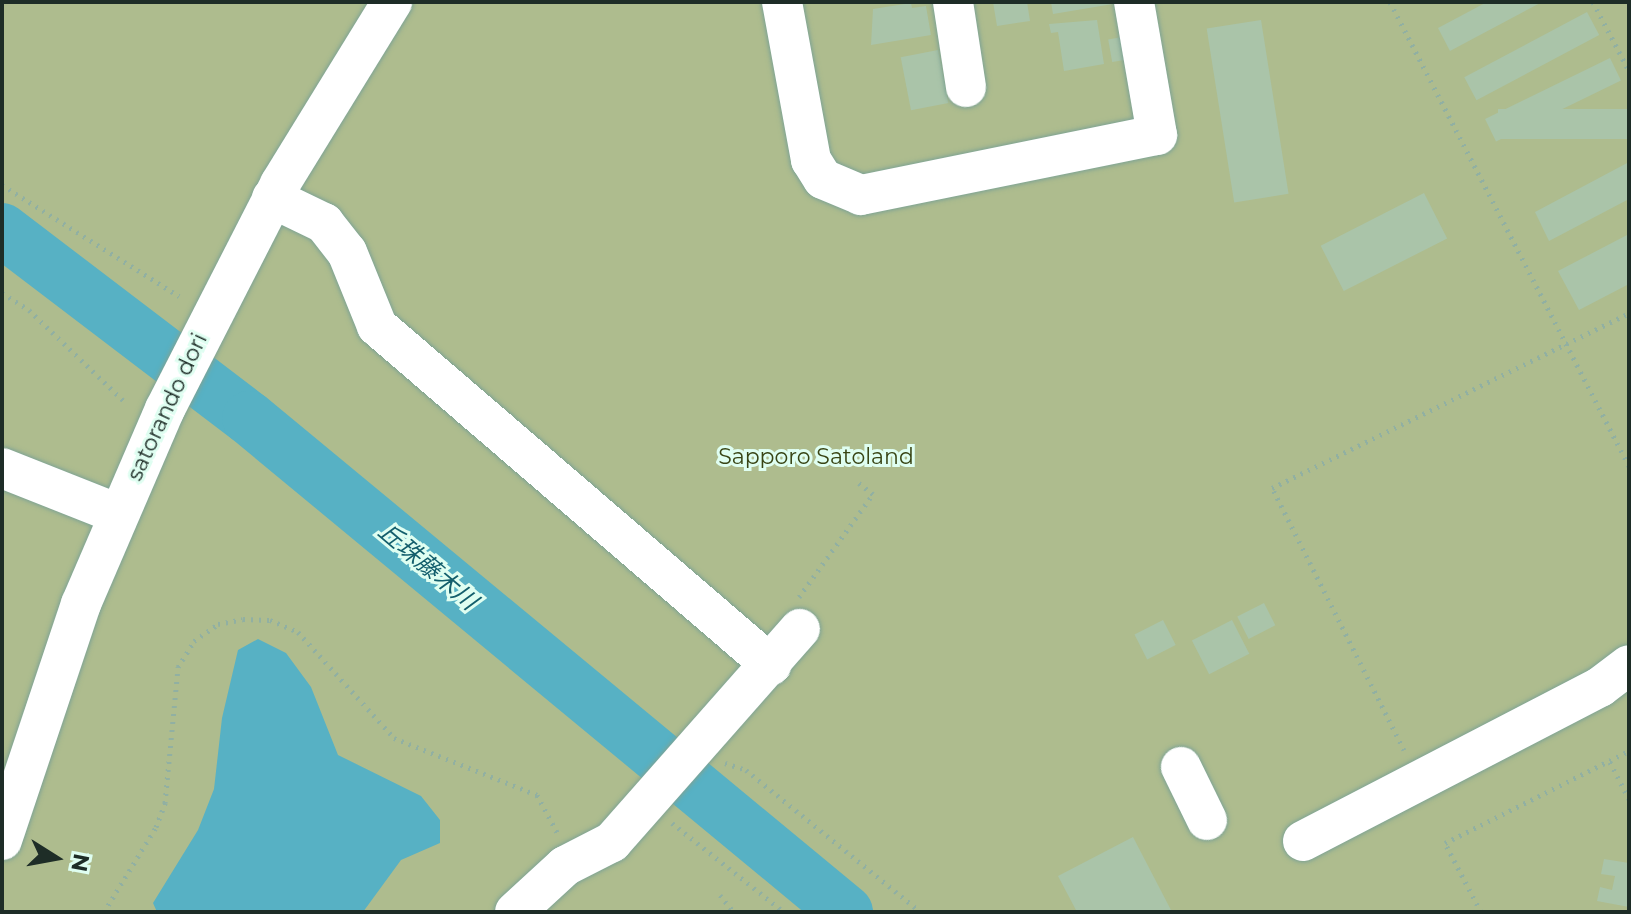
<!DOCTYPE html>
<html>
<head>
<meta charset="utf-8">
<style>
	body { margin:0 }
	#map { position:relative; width:1631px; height:914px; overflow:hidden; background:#ccf3e2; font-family:Montserrat,"Noto Sans JP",sans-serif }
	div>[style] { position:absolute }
	.green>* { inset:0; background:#aebc8e; transform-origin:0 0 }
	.water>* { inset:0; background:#57b1c4 }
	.river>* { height:54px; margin:-27px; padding:0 27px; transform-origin:27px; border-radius:27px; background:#57b1c4 }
	.building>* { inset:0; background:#aac4a9; transform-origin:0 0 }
	.path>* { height:5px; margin-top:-2.5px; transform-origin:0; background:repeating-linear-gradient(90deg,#91b0a2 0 2px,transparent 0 8px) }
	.roads { filter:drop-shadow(0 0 2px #7ea394) drop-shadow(0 0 2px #7ea394) }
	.minor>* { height:40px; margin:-20px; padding:0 20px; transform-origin:20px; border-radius:20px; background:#fff }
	span { translate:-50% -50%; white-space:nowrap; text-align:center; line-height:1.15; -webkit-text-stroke:6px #dffef1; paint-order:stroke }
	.street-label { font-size:22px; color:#1e2d27 }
	.park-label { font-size:22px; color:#384414 }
	.water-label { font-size:24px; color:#135e6c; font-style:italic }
	.frame { position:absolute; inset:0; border:4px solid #1e2d27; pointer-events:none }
	.north { position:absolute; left:16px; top:818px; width:80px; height:80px; -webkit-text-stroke:6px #dffef1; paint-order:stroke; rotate:101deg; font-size:22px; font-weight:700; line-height:32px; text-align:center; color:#1e2d27 }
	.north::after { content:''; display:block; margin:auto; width:28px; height:36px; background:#1e2d27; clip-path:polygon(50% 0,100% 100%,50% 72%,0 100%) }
</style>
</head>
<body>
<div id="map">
	<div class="green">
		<div style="left:2px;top:2px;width:1627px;height:910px"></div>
	</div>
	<div class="water">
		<div style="clip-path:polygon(258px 639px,286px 653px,311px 687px,338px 755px,421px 796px,440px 820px,440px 843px,401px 860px,363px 912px,157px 912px,153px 903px,198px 830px,214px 789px,222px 718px,238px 650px)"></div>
	</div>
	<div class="river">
		<div style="left:2px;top:230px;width:310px;rotate:37.3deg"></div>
		<div style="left:249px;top:418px;width:775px;rotate:39.61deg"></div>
	</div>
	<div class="building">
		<div style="clip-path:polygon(993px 2px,1027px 2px,1030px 21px,997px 26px)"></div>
		<div style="clip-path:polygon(1051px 2px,1113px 2px,1113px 4px,1053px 14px)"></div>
		<div style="clip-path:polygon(1487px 2px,1542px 2px,1450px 51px,1438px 28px)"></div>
		<div style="clip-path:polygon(911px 3px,912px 8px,926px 6px,931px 35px,871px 45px,873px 9px)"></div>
		<div style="left:1587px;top:12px;width:26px;height:139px;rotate:62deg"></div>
		<div style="clip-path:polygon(1097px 20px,1104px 64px,1064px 71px,1058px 32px,1051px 33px,1049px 24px)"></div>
		<div style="left:1261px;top:20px;width:176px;height:55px;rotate:81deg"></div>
		<div style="left:1122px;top:37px;width:23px;height:14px;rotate:80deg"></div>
		<div style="left:938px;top:50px;width:54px;height:38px;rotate:79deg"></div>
		<div style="left:1610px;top:58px;width:25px;height:139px;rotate:64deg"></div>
		<div style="left:1629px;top:109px;width:30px;height:131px;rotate:90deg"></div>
		<div style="clip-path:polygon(1629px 162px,1629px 199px,1549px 241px,1535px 212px)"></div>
		<div style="left:1424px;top:193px;width:51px;height:116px;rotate:63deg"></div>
		<div style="clip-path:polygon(1629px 234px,1629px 284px,1579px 310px,1558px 271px)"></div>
		<div style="left:1264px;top:603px;width:25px;height:30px;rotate:63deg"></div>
		<div style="left:1163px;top:620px;width:28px;height:32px;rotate:63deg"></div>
		<div style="left:1232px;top:620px;width:38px;height:45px;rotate:63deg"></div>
		<div style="clip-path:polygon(1133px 837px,1172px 912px,1077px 912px,1058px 876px)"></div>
		<div style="clip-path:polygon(1604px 859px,1629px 863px,1629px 907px,1597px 901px,1600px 887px,1612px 890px,1615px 876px,1601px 874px)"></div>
	</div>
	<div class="path">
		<div style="left:1390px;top:2px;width:522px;rotate:62.75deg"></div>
		<div style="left:1593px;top:2px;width:78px;rotate:62.4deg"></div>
		<div style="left:2px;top:185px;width:209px;rotate:32.1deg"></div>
		<div style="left:2px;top:293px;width:32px;rotate:32deg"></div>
		<div style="left:29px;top:310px;width:134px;rotate:43.8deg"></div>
		<div style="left:799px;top:597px;width:127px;rotate:-54.3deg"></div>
		<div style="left:873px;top:494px;width:18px;rotate:-142deg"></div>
		<div style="left:1404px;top:750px;width:293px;rotate:-116.7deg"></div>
		<div style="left:1272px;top:488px;width:398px;rotate:-26.1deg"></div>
		<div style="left:1610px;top:762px;width:42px;rotate:62.8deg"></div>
		<div style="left:725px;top:763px;width:22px;rotate:18deg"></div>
		<div style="left:746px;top:770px;width:225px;rotate:39.1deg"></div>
		<div style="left:672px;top:823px;width:143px;rotate:38.5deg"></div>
		<div style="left:720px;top:895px;width:22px;rotate:51deg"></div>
		<div style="left:104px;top:912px;width:100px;rotate:-58.5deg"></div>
		<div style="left:156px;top:827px;width:26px;rotate:-69deg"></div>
		<div style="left:165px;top:803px;width:137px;rotate:-84.5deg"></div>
		<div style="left:178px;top:667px;width:31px;rotate:-58deg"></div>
		<div style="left:194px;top:641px;width:29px;rotate:-35deg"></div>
		<div style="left:218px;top:624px;width:25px;rotate:-11deg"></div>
		<div style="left:243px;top:619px;width:27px;rotate:2deg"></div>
		<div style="left:270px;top:620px;width:30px;rotate:23deg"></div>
		<div style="left:298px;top:632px;width:143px;rotate:47.8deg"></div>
		<div style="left:394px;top:738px;width:154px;rotate:21.7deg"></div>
		<div style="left:537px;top:795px;width:44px;rotate:61.7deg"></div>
		<div style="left:1481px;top:912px;width:78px;rotate:-117.6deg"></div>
		<div style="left:1445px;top:843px;width:206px;rotate:-26.6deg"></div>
	</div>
	<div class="roads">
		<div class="minor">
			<div style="left:782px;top:2px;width:161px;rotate:79.6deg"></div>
			<div style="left:811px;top:160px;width:22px;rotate:58deg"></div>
			<div style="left:823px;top:179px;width:41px;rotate:22.8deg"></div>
			<div style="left:861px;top:195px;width:302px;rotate:-11.5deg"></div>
			<div style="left:1157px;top:135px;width:135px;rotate:-99.8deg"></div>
			<div style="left:953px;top:2px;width:86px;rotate:81.3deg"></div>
			<div style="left:272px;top:198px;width:58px;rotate:25.7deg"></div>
			<div style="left:324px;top:223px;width:37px;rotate:52deg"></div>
			<div style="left:347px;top:252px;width:80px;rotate:67.9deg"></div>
			<div style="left:377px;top:326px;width:520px;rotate:40.71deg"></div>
			<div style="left:2px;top:468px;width:125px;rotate:21.6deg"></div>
			<div style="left:1181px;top:767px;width:59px;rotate:63.9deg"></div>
			<div style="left:2px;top:840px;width:249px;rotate:-71.5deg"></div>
			<div style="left:81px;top:604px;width:212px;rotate:-66.7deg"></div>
			<div style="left:165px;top:409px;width:253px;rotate:-62.9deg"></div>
			<div style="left:280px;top:184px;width:214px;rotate:-58.4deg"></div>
			<div style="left:1303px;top:841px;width:335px;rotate:-27.4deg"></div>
			<div style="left:1600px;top:687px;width:36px;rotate:-37deg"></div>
			<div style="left:515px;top:912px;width:68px;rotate:-42.6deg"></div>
			<div style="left:565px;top:866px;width:53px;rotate:-27.1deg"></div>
			<div style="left:612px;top:842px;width:284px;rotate:-48.6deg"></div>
		</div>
	</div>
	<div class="street-label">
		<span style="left:167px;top:407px;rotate:-65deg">satorando dori</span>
	</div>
	<div class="park-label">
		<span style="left:816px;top:457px">Sapporo Satoland</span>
	</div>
	<div class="water-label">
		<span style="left:428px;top:566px;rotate:40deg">丘珠藤木川</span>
	</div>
	<div class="frame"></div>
	<div class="north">N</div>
</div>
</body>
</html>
